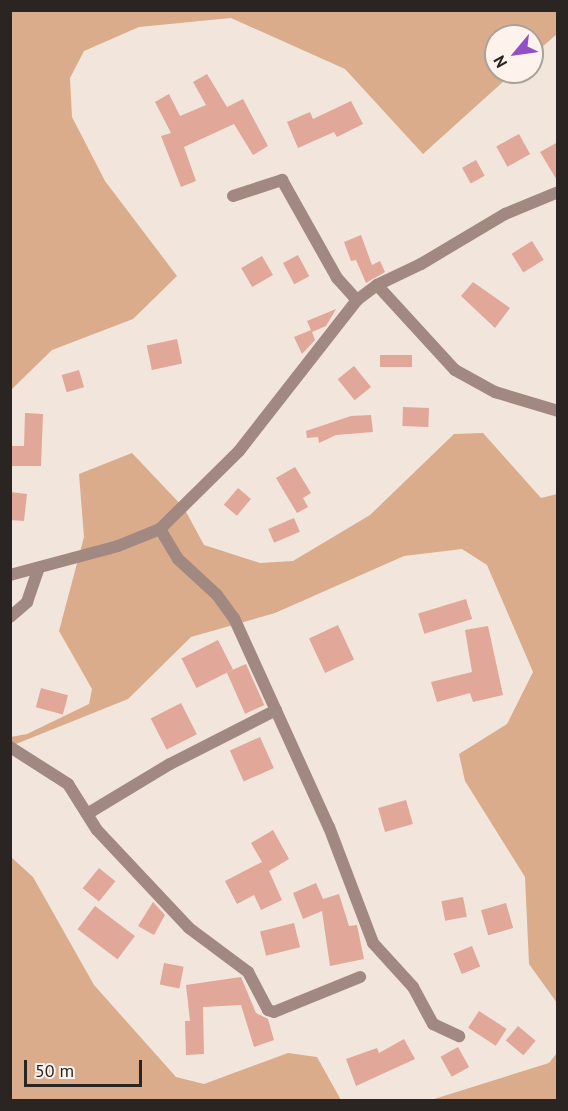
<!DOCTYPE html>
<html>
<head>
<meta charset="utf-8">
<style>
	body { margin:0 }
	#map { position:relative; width:568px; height:1111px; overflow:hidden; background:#f2e5dc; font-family:"PT Sans",sans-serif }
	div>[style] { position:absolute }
	.green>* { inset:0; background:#dbac8c }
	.building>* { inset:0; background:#e1a799; transform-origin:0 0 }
	.street>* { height:12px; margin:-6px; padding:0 6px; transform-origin:6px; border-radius:6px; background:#a18881 }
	span { translate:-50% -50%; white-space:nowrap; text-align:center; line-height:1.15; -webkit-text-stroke:4.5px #fdf3ec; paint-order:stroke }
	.frame { position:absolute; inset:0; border:12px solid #2a2522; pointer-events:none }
	.north { position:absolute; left:484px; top:24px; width:60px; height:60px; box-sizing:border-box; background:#fdf3ec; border:2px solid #a9a19b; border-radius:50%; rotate:241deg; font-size:16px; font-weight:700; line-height:24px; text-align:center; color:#2a2522 }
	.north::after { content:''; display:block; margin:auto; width:21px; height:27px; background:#9150c6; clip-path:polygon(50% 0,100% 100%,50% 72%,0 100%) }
	.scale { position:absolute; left:24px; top:1060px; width:118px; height:27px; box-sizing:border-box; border:3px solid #2a2522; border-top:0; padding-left:8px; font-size:18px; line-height:21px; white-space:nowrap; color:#2a2522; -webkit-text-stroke:4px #fdf3ec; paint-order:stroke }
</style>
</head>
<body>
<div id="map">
	<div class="green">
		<div style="clip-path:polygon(11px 10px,557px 10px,558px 33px,532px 56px,532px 36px,496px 36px,496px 72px,514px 72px,423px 154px,345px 69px,231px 18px,139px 27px,84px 51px,70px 78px,72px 117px,105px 181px,177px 276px,133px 319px,52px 350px,11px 390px)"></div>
		<div style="clip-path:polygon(483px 433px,541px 498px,557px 494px,557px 1003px,529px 964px,525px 877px,465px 781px,459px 754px,507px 724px,533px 672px,487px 565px,462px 549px,404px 556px,275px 613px,191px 637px,128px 699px,11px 746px,11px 737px,27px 734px,89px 704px,92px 689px,59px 631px,84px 537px,79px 474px,132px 453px,184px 508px,204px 545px,260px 563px,293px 561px,370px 515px,454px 434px)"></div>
		<div style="clip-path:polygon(11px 857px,33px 877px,94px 985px,176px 1077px,204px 1084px,288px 1053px,317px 1057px,341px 1100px,11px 1100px)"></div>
		<div style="clip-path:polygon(557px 1053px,557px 1100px,431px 1100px,549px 1063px)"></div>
	</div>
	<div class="building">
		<div style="clip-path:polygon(207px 74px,227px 107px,243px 99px,268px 146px,253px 155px,234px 124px,184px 147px,196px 181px,181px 187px,161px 136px,171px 133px,155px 102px,169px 94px,180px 116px,206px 105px,193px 82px)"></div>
		<div style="clip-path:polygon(351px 101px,363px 124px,337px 137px,334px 132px,298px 148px,287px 122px,310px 112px,313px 119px)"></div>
		<div style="left:519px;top:134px;width:23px;height:26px;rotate:61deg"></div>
		<div style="clip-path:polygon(558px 142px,558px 182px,540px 152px)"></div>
		<div style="left:476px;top:160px;width:18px;height:16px;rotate:61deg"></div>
		<div style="clip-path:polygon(361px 235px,372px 265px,380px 261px,385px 272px,366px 283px,356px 260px,351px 261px,344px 242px)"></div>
		<div style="left:532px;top:241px;width:22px;height:24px;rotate:58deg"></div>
		<div style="left:298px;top:255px;width:24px;height:17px;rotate:62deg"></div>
		<div style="left:262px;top:256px;width:22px;height:24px;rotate:60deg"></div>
		<div style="clip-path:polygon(473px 282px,510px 308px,495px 328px,461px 296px)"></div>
		<div style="clip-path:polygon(336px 309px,326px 326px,312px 332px,315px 340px,302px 354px,294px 337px,311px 330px,307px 321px)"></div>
		<div style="left:177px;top:339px;width:25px;height:31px;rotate:78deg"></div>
		<div style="left:412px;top:355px;width:12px;height:32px;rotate:90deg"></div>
		<div style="left:354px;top:366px;width:27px;height:21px;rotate:51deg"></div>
		<div style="left:79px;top:370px;width:18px;height:18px;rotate:74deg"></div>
		<div style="left:403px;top:407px;width:26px;height:19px;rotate:2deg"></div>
		<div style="clip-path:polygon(25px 413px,43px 414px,41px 466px,10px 466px,10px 446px,24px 446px)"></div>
		<div style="clip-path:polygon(371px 415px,373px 432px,336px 435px,319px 443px,318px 437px,307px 438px,306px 431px,351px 416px)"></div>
		<div style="clip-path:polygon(295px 467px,311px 493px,303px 498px,308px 507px,297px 513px,276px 478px)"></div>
		<div style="left:238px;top:488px;width:17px;height:22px;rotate:40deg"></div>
		<div style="clip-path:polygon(10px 492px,27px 494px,24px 521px,10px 520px)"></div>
		<div style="left:294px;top:518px;width:15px;height:28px;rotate:67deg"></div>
		<div style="left:466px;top:599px;width:21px;height:50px;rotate:73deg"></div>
		<div style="left:338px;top:625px;width:38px;height:32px;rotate:65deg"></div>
		<div style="clip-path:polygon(488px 626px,503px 695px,473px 702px,470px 693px,437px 702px,431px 682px,472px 672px,465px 630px)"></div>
		<div style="left:218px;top:640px;width:33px;height:41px;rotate:63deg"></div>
		<div style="left:246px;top:664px;width:45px;height:21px;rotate:66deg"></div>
		<div style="left:41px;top:688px;width:28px;height:20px;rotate:15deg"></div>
		<div style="left:181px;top:703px;width:35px;height:34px;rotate:63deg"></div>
		<div style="left:260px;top:737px;width:34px;height:33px;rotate:66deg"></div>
		<div style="left:406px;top:800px;width:25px;height:29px;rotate:74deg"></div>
		<div style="clip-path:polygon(273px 830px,289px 859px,269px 871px,282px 900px,261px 910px,254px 895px,237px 904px,225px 881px,262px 862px,251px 843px)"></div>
		<div style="left:99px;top:868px;width:21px;height:26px;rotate:39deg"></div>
		<div style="clip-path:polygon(316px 883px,323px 899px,339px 894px,349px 926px,357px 925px,364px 959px,330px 966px,322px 911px,303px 919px,293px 893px)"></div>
		<div style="left:463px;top:897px;width:20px;height:22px;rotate:79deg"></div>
		<div style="clip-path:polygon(153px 902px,165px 915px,154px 935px,138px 926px)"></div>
		<div style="left:506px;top:903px;width:26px;height:26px;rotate:74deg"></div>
		<div style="left:95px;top:906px;width:50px;height:29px;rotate:37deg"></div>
		<div style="left:294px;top:923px;width:25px;height:35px;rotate:76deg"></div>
		<div style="left:472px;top:946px;width:22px;height:20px;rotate:68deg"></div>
		<div style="left:164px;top:963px;width:20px;height:22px;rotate:11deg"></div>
		<div style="clip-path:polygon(241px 977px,256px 1013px,268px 1019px,274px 1040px,254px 1047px,241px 1005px,203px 1007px,204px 1054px,186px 1055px,185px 1021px,190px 1021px,186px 985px)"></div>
		<div style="left:479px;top:1011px;width:33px;height:20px;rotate:33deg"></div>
		<div style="left:518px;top:1026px;width:23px;height:19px;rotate:40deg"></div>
		<div style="clip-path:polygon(404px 1039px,415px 1059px,356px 1086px,346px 1059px,377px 1048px,379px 1053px)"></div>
		<div style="left:458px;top:1047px;width:23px;height:20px;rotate:61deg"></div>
	</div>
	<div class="street">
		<div style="left:233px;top:196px;width:52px;rotate:-18.1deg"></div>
		<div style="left:282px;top:180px;width:112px;rotate:60.7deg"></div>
		<div style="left:337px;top:278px;width:30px;rotate:48deg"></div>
		<div style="left:377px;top:285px;width:115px;rotate:47.5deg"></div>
		<div style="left:455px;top:370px;width:46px;rotate:28.8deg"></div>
		<div style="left:495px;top:392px;width:66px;rotate:16.8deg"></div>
		<div style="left:160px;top:529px;width:35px;rotate:59deg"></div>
		<div style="left:178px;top:559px;width:53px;rotate:42.7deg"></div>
		<div style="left:217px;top:595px;width:29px;rotate:54deg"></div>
		<div style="left:234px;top:618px;width:230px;rotate:65.6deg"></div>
		<div style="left:329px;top:827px;width:124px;rotate:69.2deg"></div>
		<div style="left:373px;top:943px;width:59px;rotate:47.7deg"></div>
		<div style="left:413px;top:987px;width:42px;rotate:61.6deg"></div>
		<div style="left:433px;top:1024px;width:29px;rotate:25deg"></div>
		<div style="left:10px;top:575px;width:112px;rotate:-15deg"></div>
		<div style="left:118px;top:546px;width:45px;rotate:-22deg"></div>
		<div style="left:160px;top:529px;width:111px;rotate:-44.6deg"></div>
		<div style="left:239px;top:451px;width:192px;rotate:-52deg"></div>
		<div style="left:357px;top:300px;width:25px;rotate:-37deg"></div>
		<div style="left:377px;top:285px;width:49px;rotate:-25.5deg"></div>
		<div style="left:421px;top:264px;width:98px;rotate:-30.8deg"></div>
		<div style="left:505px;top:214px;width:57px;rotate:-22.5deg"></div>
		<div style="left:10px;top:617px;width:23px;rotate:-41deg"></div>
		<div style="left:27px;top:602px;width:36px;rotate:-71deg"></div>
		<div style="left:10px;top:747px;width:69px;rotate:32.5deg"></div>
		<div style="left:68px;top:784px;width:54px;rotate:57.8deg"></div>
		<div style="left:97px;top:830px;width:134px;rotate:46.8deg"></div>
		<div style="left:189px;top:928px;width:74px;rotate:36.7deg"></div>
		<div style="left:248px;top:972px;width:43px;rotate:62.2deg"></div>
		<div style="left:268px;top:1010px;width:6px;rotate:18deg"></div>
		<div style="left:274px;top:1012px;width:93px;rotate:-22.1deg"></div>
		<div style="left:87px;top:814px;width:97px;rotate:-31.1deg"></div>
		<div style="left:170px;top:764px;width:119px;rotate:-27deg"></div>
	</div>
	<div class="frame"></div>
	<div class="north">N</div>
	<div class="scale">50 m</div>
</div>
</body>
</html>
